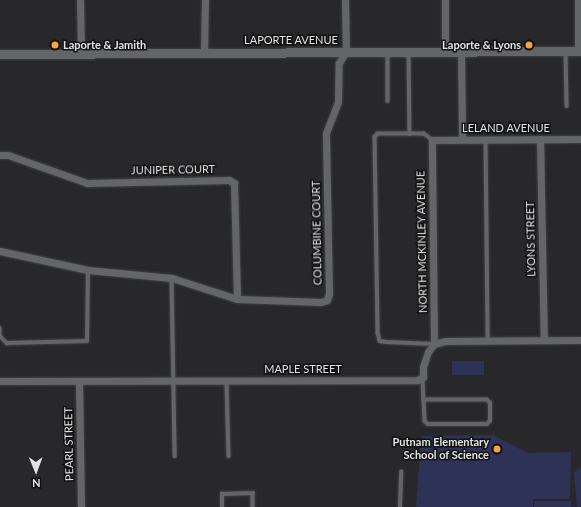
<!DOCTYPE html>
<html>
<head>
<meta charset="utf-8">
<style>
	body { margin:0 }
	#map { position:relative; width:581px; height:507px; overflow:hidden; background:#28282a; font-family:Lato,sans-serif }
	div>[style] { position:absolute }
	.green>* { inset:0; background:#2d3256; transform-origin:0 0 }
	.roads { filter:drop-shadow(0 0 1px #434345) drop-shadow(0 0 1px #434345) }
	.service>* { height:3.5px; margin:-1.75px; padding:0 1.75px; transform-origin:1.75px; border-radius:1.75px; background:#646567 }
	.minor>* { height:7px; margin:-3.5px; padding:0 3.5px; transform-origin:3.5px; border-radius:3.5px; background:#646567 }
	.tertiary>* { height:9px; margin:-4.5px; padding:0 4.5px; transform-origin:4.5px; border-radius:4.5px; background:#646567 }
	.dots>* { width:11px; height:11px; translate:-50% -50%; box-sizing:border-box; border:2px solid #111112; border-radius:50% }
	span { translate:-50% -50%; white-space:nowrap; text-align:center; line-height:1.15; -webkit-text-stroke:3px #111112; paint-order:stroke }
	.street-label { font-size:11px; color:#e3e3e4 }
	.poi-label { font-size:11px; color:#e3e3e4; font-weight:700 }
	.left { translate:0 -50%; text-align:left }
	.right { translate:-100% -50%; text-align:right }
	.north { position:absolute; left:16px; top:451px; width:40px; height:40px; -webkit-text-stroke:3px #111112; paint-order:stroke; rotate:179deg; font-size:11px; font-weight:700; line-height:16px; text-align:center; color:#e3e3e4 }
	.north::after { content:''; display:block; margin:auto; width:14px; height:18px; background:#e3e3e4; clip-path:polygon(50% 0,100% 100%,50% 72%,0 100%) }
</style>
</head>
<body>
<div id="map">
	<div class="green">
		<div style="left:452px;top:361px;width:32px;height:14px"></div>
		<div style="clip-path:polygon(493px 435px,528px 453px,571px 452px,570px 499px,533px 499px,533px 507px,416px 507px,421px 438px,423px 436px)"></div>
		<div style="clip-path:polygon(581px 468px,581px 507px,577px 507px,574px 472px)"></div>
		<div style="left:534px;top:501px;width:37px;height:6px"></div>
	</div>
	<div class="roads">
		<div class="service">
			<div style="left:566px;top:52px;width:54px;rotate:88.9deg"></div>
			<div style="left:388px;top:53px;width:48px;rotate:90deg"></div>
			<div style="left:409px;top:53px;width:81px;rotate:89.3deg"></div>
			<div style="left:486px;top:139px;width:201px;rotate:89.4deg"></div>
			<div style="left:432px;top:140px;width:10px;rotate:-143deg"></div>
			<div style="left:424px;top:134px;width:46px;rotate:180deg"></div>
			<div style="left:378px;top:134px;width:4px;rotate:135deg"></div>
			<div style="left:375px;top:137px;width:196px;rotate:89.1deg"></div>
			<div style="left:378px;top:333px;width:8px;rotate:76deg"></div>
			<div style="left:380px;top:341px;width:6px;rotate:9deg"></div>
			<div style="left:386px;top:342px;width:48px;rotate:2.4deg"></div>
			<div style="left:172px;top:278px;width:178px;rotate:89deg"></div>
			<div style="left:0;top:328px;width:8px;rotate:90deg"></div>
			<div style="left:0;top:336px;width:10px;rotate:45deg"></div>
			<div style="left:7px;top:343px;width:80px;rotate:-1.4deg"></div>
			<div style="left:87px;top:341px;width:71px;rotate:-89.2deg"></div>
			<div style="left:423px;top:377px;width:23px;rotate:88deg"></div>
			<div style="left:424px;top:400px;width:21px;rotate:87deg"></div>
			<div style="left:425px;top:421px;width:4px;rotate:45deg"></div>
			<div style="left:428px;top:424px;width:59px"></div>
			<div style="left:487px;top:424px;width:4px;rotate:-45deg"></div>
			<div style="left:490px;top:421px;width:18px;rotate:-90deg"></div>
			<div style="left:490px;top:403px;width:4px;rotate:-135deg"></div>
			<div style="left:487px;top:400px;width:63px;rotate:180deg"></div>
			<div style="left:227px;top:381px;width:75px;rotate:88.5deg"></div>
			<div style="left:222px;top:507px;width:13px;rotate:-90deg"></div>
			<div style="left:222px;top:494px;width:31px;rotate:-2deg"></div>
			<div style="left:253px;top:493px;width:14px;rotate:90deg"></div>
			<div style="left:400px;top:507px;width:35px;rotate:-88deg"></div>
		</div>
		<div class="minor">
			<div style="left:80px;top:0;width:53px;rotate:88.9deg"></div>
			<div style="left:445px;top:0;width:52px;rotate:90deg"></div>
			<div style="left:578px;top:0;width:51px;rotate:90deg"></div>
			<div style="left:461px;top:51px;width:88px;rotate:89.3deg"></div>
			<div style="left:204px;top:52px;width:52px;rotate:-88.9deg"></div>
			<div style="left:540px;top:139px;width:201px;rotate:88.9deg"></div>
			<div style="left:0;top:155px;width:8px"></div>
			<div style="left:8px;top:155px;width:84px;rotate:19.5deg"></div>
			<div style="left:87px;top:183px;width:142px;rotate:-1.2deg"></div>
			<div style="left:229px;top:180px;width:6px;rotate:31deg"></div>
			<div style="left:234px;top:183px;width:116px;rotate:88.5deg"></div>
			<div style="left:0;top:251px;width:90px;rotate:12.2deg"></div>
			<div style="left:88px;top:270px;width:84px;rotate:5.4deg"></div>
			<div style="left:172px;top:278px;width:68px;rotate:17.9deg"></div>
			<div style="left:237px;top:299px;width:84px;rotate:2deg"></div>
			<div style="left:321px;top:302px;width:6px;rotate:-18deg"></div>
			<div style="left:327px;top:300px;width:6px;rotate:-72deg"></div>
			<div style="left:329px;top:294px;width:161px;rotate:-91.1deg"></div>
			<div style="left:326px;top:133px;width:33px;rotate:-69deg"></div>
			<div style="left:338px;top:102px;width:39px;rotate:-89deg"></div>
			<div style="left:339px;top:63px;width:13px;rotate:-58deg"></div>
			<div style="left:346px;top:52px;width:52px;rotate:-91.1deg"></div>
			<div style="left:434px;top:344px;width:204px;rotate:-90.6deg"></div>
			<div style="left:432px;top:140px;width:149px;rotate:-0.4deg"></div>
			<div style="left:0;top:381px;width:417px;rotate:-0.1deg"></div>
			<div style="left:417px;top:380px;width:7px;rotate:-27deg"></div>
			<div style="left:423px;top:377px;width:10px;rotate:-90deg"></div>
			<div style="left:423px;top:367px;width:16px;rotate:-72deg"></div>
			<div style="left:428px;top:352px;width:10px;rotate:-53deg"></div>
			<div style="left:434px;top:344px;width:11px;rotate:-15deg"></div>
			<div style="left:445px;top:341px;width:136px;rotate:-0.4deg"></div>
			<div style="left:79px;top:381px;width:126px;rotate:89.1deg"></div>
		</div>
		<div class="tertiary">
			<div style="left:0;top:54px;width:581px;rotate:-0.3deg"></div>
		</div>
	</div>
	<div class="dots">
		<div style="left:55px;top:45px;background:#f4a345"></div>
		<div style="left:529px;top:45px;background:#f4a345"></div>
		<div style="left:497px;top:449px;background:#f4a345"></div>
	</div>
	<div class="street-label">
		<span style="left:291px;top:40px">LAPORTE AVENUE</span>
		<span style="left:506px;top:128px">LELAND AVENUE</span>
		<span style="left:173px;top:170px;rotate:-1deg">JUNIPER COURT</span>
		<span style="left:317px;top:233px;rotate:-91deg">COLUMBINE COURT</span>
		<span style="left:531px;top:239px;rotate:-91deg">LYONS STREET</span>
		<span style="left:422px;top:242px;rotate:-91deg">NORTH MCKINLEY AVENUE</span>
		<span style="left:303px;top:369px">MAPLE STREET</span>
		<span style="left:69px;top:444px;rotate:-91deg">PEARL STREET</span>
	</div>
	<div class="poi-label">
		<span class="left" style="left:63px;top:45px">Laporte &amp; Jamith</span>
		<span class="right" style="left:521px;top:45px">Laporte &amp; Lyons</span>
		<span class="right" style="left:489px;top:449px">Putnam Elementary<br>School of Science</span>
	</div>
	<div class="north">N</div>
</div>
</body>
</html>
